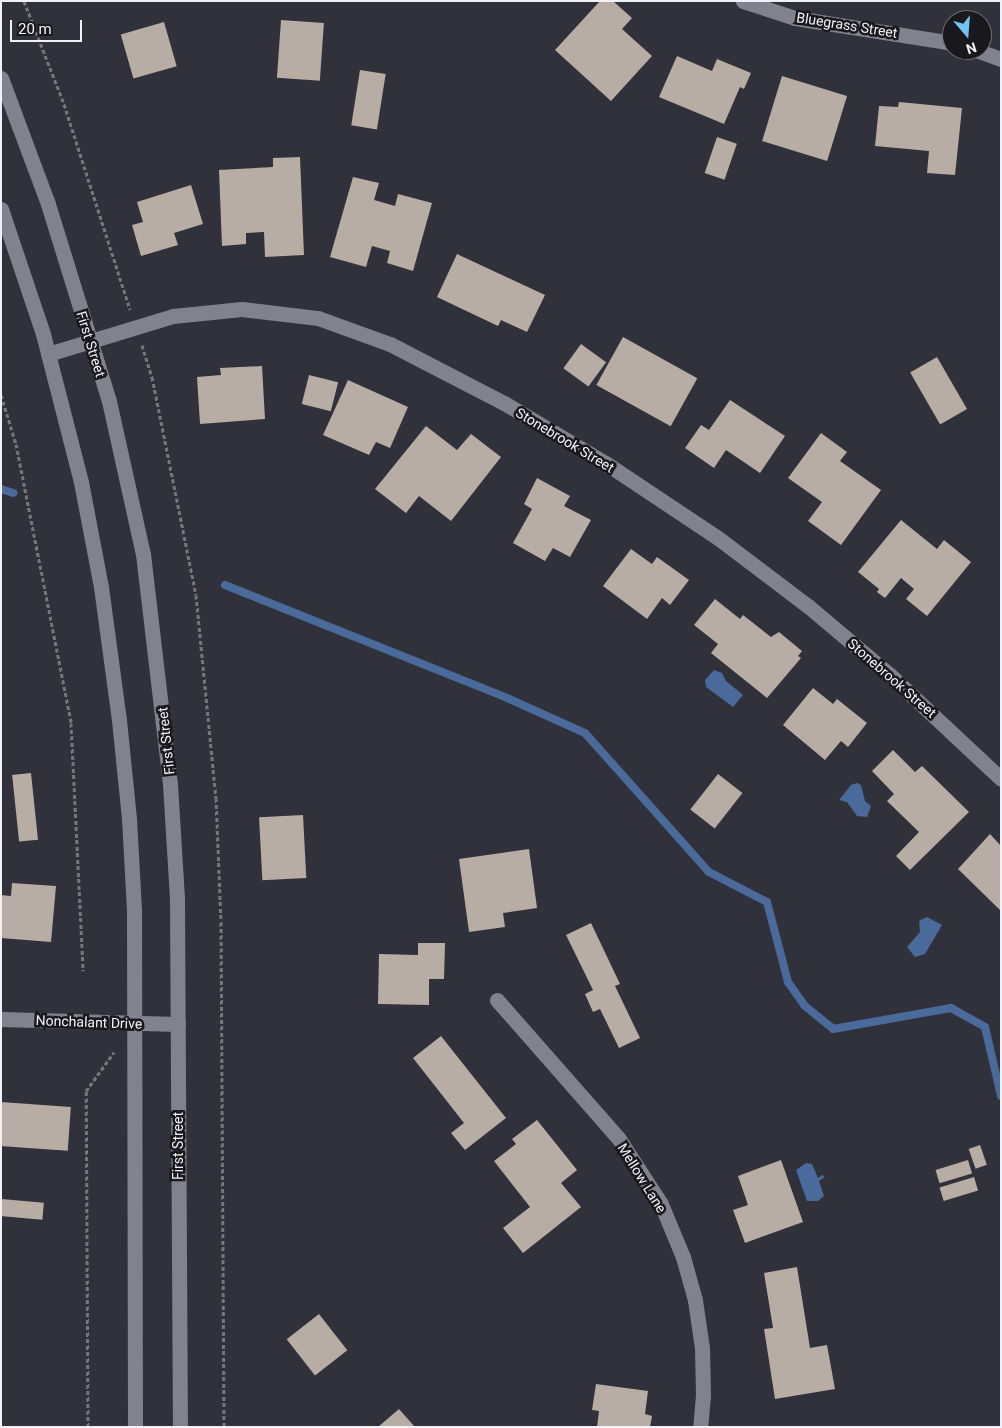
<!DOCTYPE html>
<html>
<head>
<meta charset="utf-8">
<style>
	body { margin:0 }
	#map { position:relative; width:1002px; height:1428px; overflow:hidden; background:#30313a; font-family:Roboto,sans-serif }
	div>[style] { position:absolute }
	.water>* { inset:0; background:#496a9a }
	.stream>* { height:8px; margin:-4px; padding:0 4px; transform-origin:4px; border-radius:4px; background:#496a9a }
	.building>* { inset:0; background:#b7ada4; transform-origin:0 0 }
	.path>* { height:3px; margin-top:-1.5px; transform-origin:0; background:repeating-linear-gradient(90deg,#76767e 0 4px,transparent 0 6.5px) }
	.street>* { height:15px; margin:-7.5px; padding:0 7.5px; transform-origin:7.5px; border-radius:7.5px; background:#82828e }
	.secondary>* { height:15px; margin:-7.5px; padding:0 7.5px; transform-origin:7.5px; border-radius:7.5px; background:#82828e }
	span { translate:-50% -50%; white-space:nowrap; text-align:center; line-height:1.15; -webkit-text-stroke:5px #19191d; paint-order:stroke }
	.street-label { font-size:14px; color:#f1f1f7 }
	.frame { position:absolute; inset:0; border:2px solid #f1f1f7; pointer-events:none }
	.north { position:absolute; left:942px; top:10px; width:50px; height:50px; box-sizing:border-box; background:#19191d; border:1px solid #6f6f74; border-radius:50%; rotate:162deg; font-size:14px; font-weight:700; line-height:20px; text-align:center; color:#f1f1f7 }
	.north::after { content:''; display:block; margin:auto; width:18px; height:22px; background:#70c2f4; clip-path:polygon(50% 0,100% 100%,50% 72%,0 100%) }
	.scale { position:absolute; left:10px; top:20px; width:72px; height:22px; box-sizing:border-box; border:2px solid #f1f1f7; border-top:0; padding-left:6px; font-size:15px; line-height:18px; white-space:nowrap; color:#f1f1f7; -webkit-text-stroke:4px #19191d; paint-order:stroke }
</style>
</head>
<body>
<div id="map">
	<div class="water">
		<div style="clip-path:polygon(714px 670px,722px 673px,726px 681px,743px 695px,733px 707px,706px 687px,705px 680px)"></div>
		<div style="clip-path:polygon(857px 783px,861px 785px,865px 801px,871px 806px,867px 817px,857px 816px,847px 802px,839px 800px,851px 785px)"></div>
		<div style="clip-path:polygon(927px 917px,942px 925px,925px 954px,915px 957px,907px 947px,920px 932px,919px 921px)"></div>
		<div style="clip-path:polygon(806px 1163px,812px 1164px,818px 1178px,822px 1175px,825px 1177px,819px 1181px,824px 1196px,818px 1201px,807px 1201px,796px 1170px)"></div>
	</div>
	<div class="stream">
		<div style="left:1px;top:489px;width:13px;rotate:18deg"></div>
		<div style="left:225px;top:585px;width:304px;rotate:21.8deg"></div>
		<div style="left:507px;top:698px;width:85px;rotate:24.2deg"></div>
		<div style="left:585px;top:733px;width:186px;rotate:48.3deg"></div>
		<div style="left:709px;top:872px;width:65px;rotate:27.3deg"></div>
		<div style="left:767px;top:902px;width:83px;rotate:75.3deg"></div>
		<div style="left:788px;top:982px;width:29px;rotate:55deg"></div>
		<div style="left:805px;top:1006px;width:36px;rotate:39deg"></div>
		<div style="left:833px;top:1029px;width:120px;rotate:-10.1deg"></div>
		<div style="left:951px;top:1008px;width:39px;rotate:29deg"></div>
		<div style="left:985px;top:1027px;width:71px;rotate:76.9deg"></div>
	</div>
	<div class="building">
		<div style="clip-path:polygon(600px 1px,613px 1px,632px 18px,622px 29px,652px 56px,611px 101px,555px 50px)"></div>
		<div style="left:281px;top:20px;width:43px;height:58px;rotate:4deg"></div>
		<div style="left:164px;top:22px;width:46px;height:45px;rotate:74deg"></div>
		<div style="clip-path:polygon(677px 56px,712px 71px,717px 59px,751px 73px,744px 89px,740px 87px,724px 124px,659px 97px)"></div>
		<div style="left:360px;top:70px;width:26px;height:56px;rotate:9deg"></div>
		<div style="left:782px;top:76px;width:68px;height:68px;rotate:17deg"></div>
		<div style="clip-path:polygon(899px 102px,962px 108px,955px 175px,927px 173px,929px 151px,875px 146px,879px 106px,898px 107px)"></div>
		<div style="left:717px;top:137px;width:21px;height:38px;rotate:19deg"></div>
		<div style="clip-path:polygon(300px 157px,304px 255px,265px 257px,264px 232px,246px 233px,246px 244px,222px 246px,219px 170px,273px 167px,273px 158px)"></div>
		<div style="clip-path:polygon(353px 177px,379px 183px,374px 200px,395px 206px,398px 194px,432px 203px,413px 271px,387px 263px,390px 251px,372px 246px,366px 267px,330px 257px)"></div>
		<div style="clip-path:polygon(191px 185px,203px 224px,174px 233px,178px 245px,141px 256px,132px 225px,143px 222px,137px 202px)"></div>
		<div style="clip-path:polygon(457px 254px,545px 295px,527px 332px,501px 320px,498px 326px,437px 297px)"></div>
		<div style="left:623px;top:337px;width:85px;height:55px;rotate:29deg"></div>
		<div style="left:581px;top:344px;width:31px;height:30px;rotate:36deg"></div>
		<div style="left:937px;top:357px;width:60px;height:31px;rotate:60deg"></div>
		<div style="clip-path:polygon(262px 366px,265px 419px,200px 424px,197px 377px,221px 375px,220px 368px)"></div>
		<div style="left:309px;top:375px;width:30px;height:30px;rotate:14deg"></div>
		<div style="clip-path:polygon(348px 380px,408px 407px,390px 448px,376px 442px,369px 455px,323px 435px)"></div>
		<div style="clip-path:polygon(730px 400px,785px 436px,760px 473px,726px 450px,714px 468px,685px 448px,701px 425px,709px 430px)"></div>
		<div style="clip-path:polygon(426px 426px,457px 450px,471px 434px,501px 457px,451px 521px,419px 496px,406px 513px,375px 489px)"></div>
		<div style="clip-path:polygon(821px 433px,847px 452px,840px 461px,881px 490px,841px 545px,808px 521px,822px 502px,788px 478px)"></div>
		<div style="clip-path:polygon(537px 478px,570px 496px,564px 506px,591px 520px,570px 557px,553px 548px,545px 561px,513px 543px,532px 509px,524px 504px)"></div>
		<div style="clip-path:polygon(901px 520px,937px 549px,944px 540px,971px 562px,927px 616px,906px 599px,914px 589px,901px 578px,885px 598px,877px 592px,879px 589px,858px 572px)"></div>
		<div style="clip-path:polygon(631px 549px,652px 564px,657px 557px,689px 580px,670px 605px,662px 598px,647px 619px,603px 586px)"></div>
		<div style="clip-path:polygon(715px 599px,740px 619px,743px 615px,771px 637px,779px 632px,802px 651px,798px 656px,801px 658px,767px 698px,711px 653px,718px 644px,694px 625px)"></div>
		<div style="clip-path:polygon(813px 688px,833px 704px,837px 699px,867px 723px,848px 747px,841px 741px,825px 760px,783px 725px)"></div>
		<div style="clip-path:polygon(893px 750px,915px 772px,922px 766px,969px 812px,910px 870px,896px 856px,919px 832px,887px 801px,894px 794px,872px 771px)"></div>
		<div style="left:31px;top:773px;width:67px;height:19px;rotate:84deg"></div>
		<div style="left:718px;top:774px;width:31px;height:45px;rotate:38deg"></div>
		<div style="left:303px;top:815px;width:63px;height:44px;rotate:87deg"></div>
		<div style="clip-path:polygon(990px 834px,1001px 846px,1001px 911px,958px 869px)"></div>
		<div style="clip-path:polygon(529px 849px,537px 908px,503px 913px,505px 927px,469px 932px,459px 859px)"></div>
		<div style="clip-path:polygon(12px 883px,56px 886px,51px 942px,1px 938px,1px 895px,11px 896px)"></div>
		<div style="clip-path:polygon(591px 923px,620px 984px,615px 986px,640px 1038px,619px 1048px,600px 1009px,593px 1012px,585px 994px,593px 990px,566px 935px)"></div>
		<div style="clip-path:polygon(418px 943px,445px 943px,444px 979px,429px 979px,429px 1005px,378px 1004px,379px 954px,418px 955px)"></div>
		<div style="clip-path:polygon(441px 1036px,506px 1118px,465px 1150px,451px 1133px,464px 1123px,413px 1058px)"></div>
		<div style="left:1px;top:1102px;width:70px;height:44px;rotate:4deg"></div>
		<div style="clip-path:polygon(537px 1120px,577px 1170px,561px 1183px,581px 1207px,523px 1253px,503px 1228px,530px 1207px,494px 1161px,516px 1144px,512px 1139px)"></div>
		<div style="left:980px;top:1145px;width:21px;height:12px;rotate:71deg"></div>
		<div style="clip-path:polygon(781px 1160px,803px 1222px,745px 1243px,733px 1210px,748px 1205px,738px 1176px)"></div>
		<div style="left:968px;top:1160px;width:14px;height:34px;rotate:73deg"></div>
		<div style="left:974px;top:1177px;width:14px;height:36px;rotate:73deg"></div>
		<div style="left:1px;top:1199px;width:43px;height:17px;rotate:5deg"></div>
		<div style="clip-path:polygon(797px 1267px,810px 1348px,827px 1345px,835px 1389px,775px 1399px,764px 1329px,773px 1328px,764px 1273px)"></div>
		<div style="left:319px;top:1314px;width:46px;height:41px;rotate:52deg"></div>
		<div style="clip-path:polygon(596px 1384px,648px 1391px,645px 1414px,652px 1416px,650px 1427px,597px 1427px,599px 1411px,592px 1410px)"></div>
		<div style="clip-path:polygon(399px 1409px,415px 1427px,378px 1427px)"></div>
	</div>
	<div class="path">
		<div style="left:24px;top:1px;width:110px;rotate:68.8deg"></div>
		<div style="left:64px;top:104px;width:216px;rotate:72.2deg"></div>
		<div style="left:142px;top:345px;width:34px;rotate:73deg"></div>
		<div style="left:152px;top:377px;width:222px;rotate:78.6deg"></div>
		<div style="left:196px;top:595px;width:204px;rotate:84.4deg"></div>
		<div style="left:216px;top:798px;width:124px;rotate:87.7deg"></div>
		<div style="left:221px;top:922px;width:505px;rotate:89.66deg"></div>
		<div style="left:1px;top:395px;width:51px;rotate:73deg"></div>
		<div style="left:16px;top:444px;width:284px;rotate:78.8deg"></div>
		<div style="left:71px;top:723px;width:248px;rotate:87.2deg"></div>
		<div style="left:88px;top:1427px;width:336px;rotate:-90.3deg"></div>
		<div style="left:86px;top:1091px;width:48px;rotate:-54.3deg"></div>
	</div>
	<div class="street">
		<div style="left:743px;top:1px;width:55px;rotate:18.1deg"></div>
		<div style="left:795px;top:18px;width:159px;rotate:9deg"></div>
		<div style="left:976px;top:50px;width:27px;rotate:20deg"></div>
		<div style="left:48px;top:354px;width:131px;rotate:-16.9deg"></div>
		<div style="left:173px;top:316px;width:69px;rotate:-5.8deg"></div>
		<div style="left:242px;top:309px;width:77px;rotate:6.8deg"></div>
		<div style="left:318px;top:318px;width:77px;rotate:19.9deg"></div>
		<div style="left:390px;top:344px;width:128px;rotate:27.4deg"></div>
		<div style="left:504px;top:403px;width:120px;rotate:30.6deg"></div>
		<div style="left:607px;top:464px;width:133px;rotate:33.7deg"></div>
		<div style="left:718px;top:538px;width:113px;rotate:37.1deg"></div>
		<div style="left:808px;top:606px;width:107px;rotate:40.1deg"></div>
		<div style="left:890px;top:675px;width:152px;rotate:43.1deg"></div>
		<div style="left:497px;top:1000px;width:185px;rotate:48.7deg"></div>
		<div style="left:619px;top:1139px;width:77px;rotate:57.1deg"></div>
		<div style="left:661px;top:1204px;width:57px;rotate:67.5deg"></div>
		<div style="left:683px;top:1257px;width:45px;rotate:74.4deg"></div>
		<div style="left:695px;top:1300px;width:49px;rotate:81.7deg"></div>
		<div style="left:702px;top:1348px;width:47px;rotate:88.8deg"></div>
		<div style="left:703px;top:1395px;width:32px;rotate:95deg"></div>
		<div style="left:1px;top:1019px;width:177px;rotate:1.6deg"></div>
	</div>
	<div class="secondary">
		<div style="left:1px;top:78px;width:134px;rotate:69.5deg"></div>
		<div style="left:48px;top:204px;width:206px;rotate:72.8deg"></div>
		<div style="left:109px;top:401px;width:157px;rotate:77.5deg"></div>
		<div style="left:143px;top:554px;width:232px;rotate:83.3deg"></div>
		<div style="left:170px;top:784px;width:114px;rotate:86.5deg"></div>
		<div style="left:177px;top:898px;width:529px;rotate:89.68deg"></div>
		<div style="left:1px;top:209px;width:132px;rotate:71.4deg"></div>
		<div style="left:43px;top:334px;width:153px;rotate:75.6deg"></div>
		<div style="left:81px;top:482px;width:107px;rotate:79.2deg"></div>
		<div style="left:101px;top:587px;width:134px;rotate:82.3deg"></div>
		<div style="left:119px;top:720px;width:99px;rotate:84.2deg"></div>
		<div style="left:129px;top:818px;width:91px;rotate:86.9deg"></div>
		<div style="left:134px;top:909px;width:518px;rotate:89.89deg"></div>
	</div>
	<div class="street-label">
		<span style="left:847px;top:25px;rotate:9deg">Bluegrass Street</span>
		<span style="left:91px;top:344px;rotate:73deg">First Street</span>
		<span style="left:565px;top:440px;rotate:31deg">Stonebrook Street</span>
		<span style="left:892px;top:678px;rotate:41deg">Stonebrook Street</span>
		<span style="left:166px;top:741px;rotate:-96deg">First Street</span>
		<span style="left:89px;top:1022px;rotate:2deg">Nonchalant Drive</span>
		<span style="left:178px;top:1146px;rotate:-90deg">First Street</span>
		<span style="left:642px;top:1178px;rotate:58deg">Mellow Lane</span>
	</div>
	<div class="frame"></div>
	<div class="north">N</div>
	<div class="scale">20 m</div>
</div>
</body>
</html>
